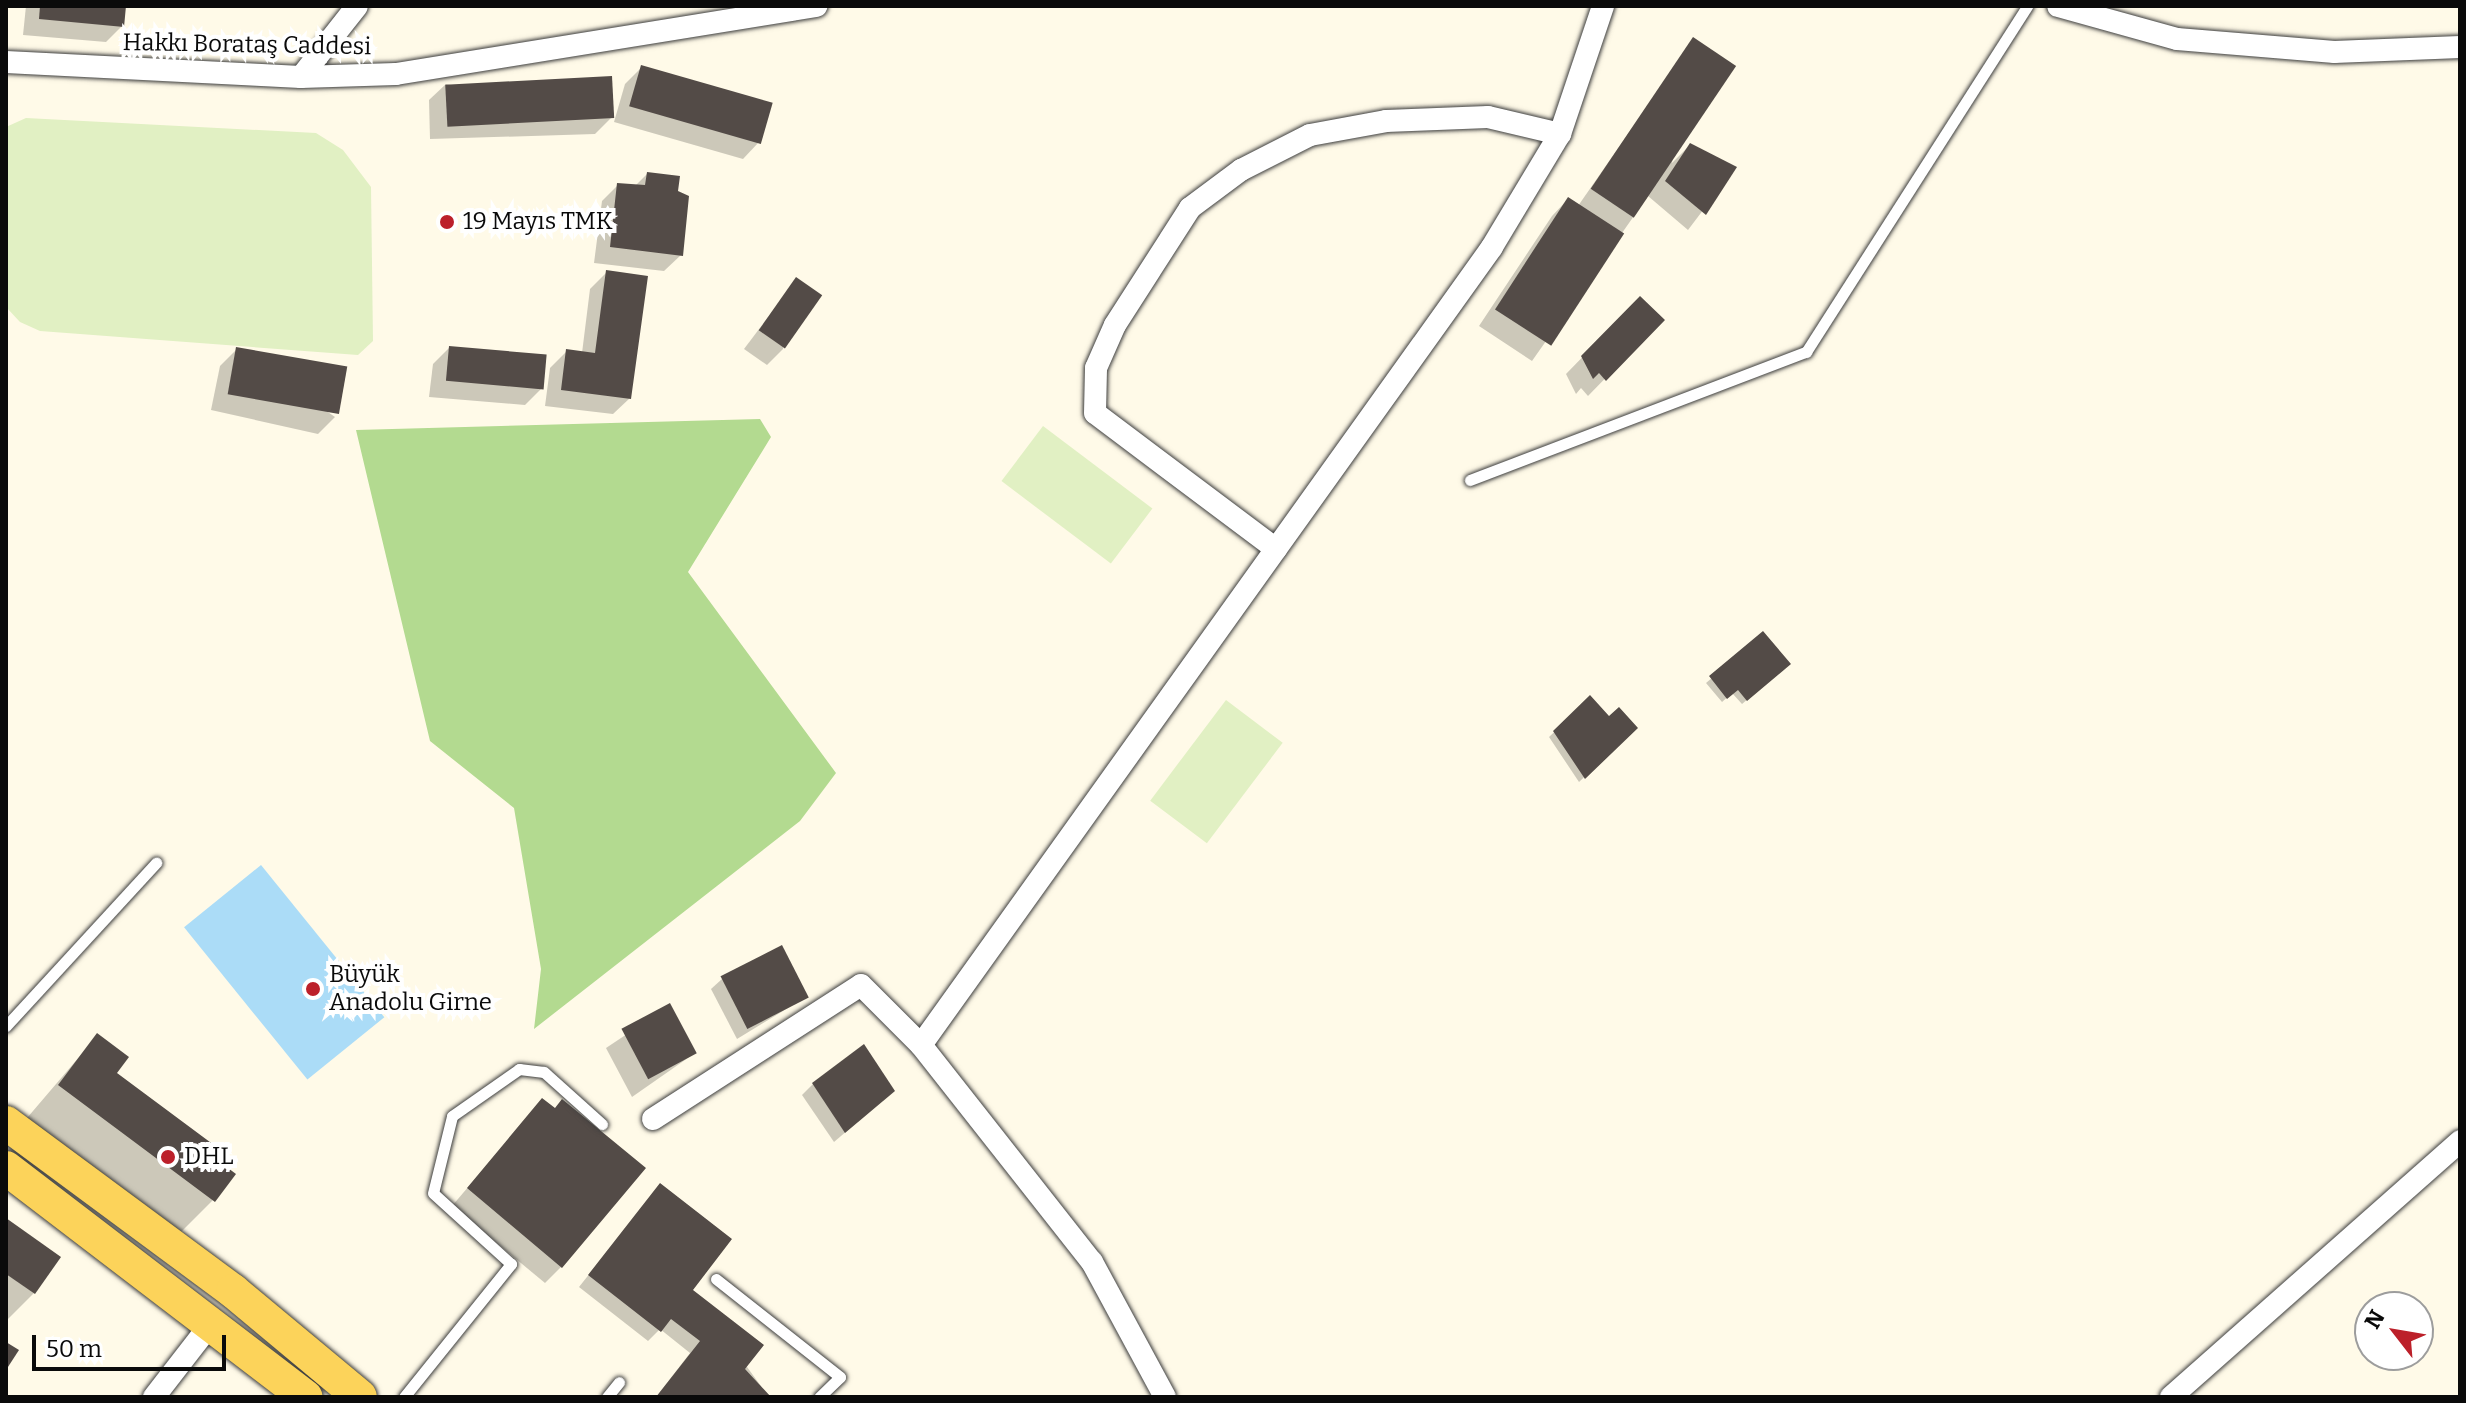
<!DOCTYPE html>
<html>
<head>
<meta charset="utf-8">
<style>
	body { margin:0 }
	#map { position:relative; width:2466px; height:1403px; overflow:hidden; background:#fffae8; font-family:Bitter,serif }
	div>[style] { position:absolute }
	.forest>* { inset:0; background:#b3da90 }
	.pitch>* { inset:0; background:#e1f0c3; transform-origin:0 0 }
	.water>* { inset:0; background:#abdcf7; transform-origin:0 0 }
	.shadow>* { inset:0; background:#0003 }
	.building>* { inset:0; background:#534b47; transform-origin:0 0 }
	.roads { filter:drop-shadow(0 0 2px #3d3d3d) drop-shadow(0 0 2px #3d3d3d) }
	.service>* { height:11px; margin:-5.5px; padding:0 5.5px; transform-origin:5.5px; border-radius:5.5px; background:#fff }
	.minor>* { height:22px; margin:-11px; padding:0 11px; transform-origin:11px; border-radius:11px; background:#fff }
	.primary>* { height:34px; margin:-17px; padding:0 17px; transform-origin:17px; border-radius:17px; background:#fcd35a }
	.dots>* { width:22px; height:22px; translate:-50% -50%; box-sizing:border-box; border:4px solid #fff; border-radius:50% }
	span { translate:-50% -50%; white-space:nowrap; text-align:center; line-height:1.15; -webkit-text-stroke:8px #fff; paint-order:stroke }
	.street-label { font-size:24px; color:#0a0a0a }
	.poi-label { font-size:24px; color:#0a0a0a }
	.left { translate:0 -50%; text-align:left }
	.frame { position:absolute; inset:0; border:8px solid #0a0a0a; pointer-events:none }
	.north { position:absolute; left:2354px; top:1291px; width:80px; height:80px; box-sizing:border-box; background:#fff; border:2px solid #9d9d9d; border-radius:50%; rotate:301deg; font-size:22px; font-weight:700; line-height:32px; text-align:center; color:#0a0a0a }
	.north::after { content:''; display:block; margin:auto; width:28px; height:36px; background:#bc202a; clip-path:polygon(50% 0,100% 100%,50% 72%,0 100%) }
	.scale { position:absolute; left:32px; top:1335px; width:194px; height:36px; box-sizing:border-box; border:4px solid #0a0a0a; border-top:0; padding-left:10px; font-size:24px; line-height:28px; white-space:nowrap; color:#0a0a0a; -webkit-text-stroke:6px #fff; paint-order:stroke }
</style>
</head>
<body>
<div id="map">
	<div class="forest">
		<div style="clip-path:polygon(760px 419px,771px 437px,688px 572px,836px 773px,800px 821px,534px 1029px,541px 969px,514px 808px,430px 741px,356px 430px)"></div>
	</div>
	<div class="pitch">
		<div style="clip-path:polygon(26px 118px,316px 133px,343px 150px,371px 187px,373px 341px,358px 355px,40px 331px,20px 322px,6px 307px,6px 127px)"></div>
		<div style="left:1043px;top:426px;width:137px;height:69px;rotate:37deg"></div>
		<div style="left:1226px;top:700px;width:71px;height:126px;rotate:37deg"></div>
	</div>
	<div class="water">
		<div style="left:261px;top:865px;width:196px;height:99px;rotate:51deg"></div>
	</div>
	<div class="shadow">
		<div style="clip-path:polygon(26px 6px,124px 6px,122px 26px,106px 42px,23px 35px)"></div>
		<div style="clip-path:polygon(1693px 40px,1672px 163px,1690px 145px,1735px 168px,1688px 230px,1648px 196px,1532px 361px,1479px 326px,1552px 216px,1568px 199px,1578px 206px)"></div>
		<div style="clip-path:polygon(641px 68px,759px 142px,743px 159px,614px 122px,625px 84px)"></div>
		<div style="clip-path:polygon(446px 84px,612px 117px,595px 134px,430px 139px,429px 100px)"></div>
		<div style="clip-path:polygon(647px 174px,676px 193px,681px 255px,664px 271px,594px 263px,602px 201px,618px 185px,635px 186px)"></div>
		<div style="clip-path:polygon(607px 272px,630px 398px,613px 414px,545px 406px,550px 368px,567px 351px,582px 353px,590px 289px)"></div>
		<div style="clip-path:polygon(796px 280px,783px 349px,767px 365px,744px 349px)"></div>
		<div style="clip-path:polygon(1640px 298px,1662px 320px,1588px 396px,1581px 388px,1576px 394px,1566px 374px)"></div>
		<div style="clip-path:polygon(449px 348px,541px 389px,525px 405px,429px 397px,433px 364px)"></div>
		<div style="clip-path:polygon(237px 349px,335px 417px,318px 434px,211px 410px,220px 366px)"></div>
		<div style="clip-path:polygon(1763px 634px,1784px 669px,1742px 704px,1732px 693px,1722px 702px,1706px 683px)"></div>
		<div style="clip-path:polygon(1590px 698px,1609px 719px,1636px 728px,1579px 782px,1549px 737px)"></div>
		<div style="clip-path:polygon(722px 979px,806px 997px,737px 1039px,711px 989px)"></div>
		<div style="clip-path:polygon(669px 1006px,695px 1053px,632px 1097px,606px 1048px)"></div>
		<div style="clip-path:polygon(97px 1036px,114px 1073px,217px 1163px,213px 1200px,181px 1232px,27px 1118px)"></div>
		<div style="clip-path:polygon(813px 1084px,882px 1101px,834px 1142px,802px 1095px)"></div>
		<div style="clip-path:polygon(542px 1100px,561px 1267px,545px 1283px,452px 1206px)"></div>
		<div style="clip-path:polygon(660px 1185px,691px 1290px,769px 1397px,656px 1397px,690px 1353px,660px 1329px,648px 1341px,579px 1287px)"></div>
		<div style="clip-path:polygon(6px 1221px,34px 1293px,6px 1321px)"></div>
	</div>
	<div class="building">
		<div style="clip-path:polygon(40px 6px,126px 6px,124px 27px,39px 19px)"></div>
		<div style="left:1693px;top:37px;width:52px;height:183px;rotate:34deg"></div>
		<div style="left:641px;top:65px;width:137px;height:43px;rotate:16deg"></div>
		<div style="left:612px;top:76px;width:42px;height:167px;rotate:87deg"></div>
		<div style="clip-path:polygon(1690px 143px,1737px 167px,1706px 215px,1665px 181px)"></div>
		<div style="clip-path:polygon(647px 172px,680px 176px,678px 191px,689px 196px,683px 256px,610px 247px,617px 183px,645px 185px)"></div>
		<div style="left:1568px;top:197px;width:67px;height:134px;rotate:33deg"></div>
		<div style="clip-path:polygon(606px 270px,648px 276px,631px 399px,561px 390px,566px 349px,595px 353px)"></div>
		<div style="left:796px;top:277px;width:32px;height:65px;rotate:35deg"></div>
		<div style="clip-path:polygon(1640px 296px,1665px 320px,1606px 381px,1599px 373px,1593px 379px,1581px 356px)"></div>
		<div style="left:449px;top:346px;width:98px;height:35px;rotate:5deg"></div>
		<div style="left:236px;top:347px;width:113px;height:48px;rotate:10deg"></div>
		<div style="clip-path:polygon(1763px 631px,1791px 664px,1747px 701px,1738px 690px,1727px 699px,1709px 676px)"></div>
		<div style="clip-path:polygon(1590px 695px,1609px 716px,1619px 707px,1638px 728px,1585px 779px,1553px 731px)"></div>
		<div style="left:782px;top:945px;width:59px;height:69px;rotate:63deg"></div>
		<div style="left:670px;top:1003px;width:57px;height:55px;rotate:62deg"></div>
		<div style="clip-path:polygon(97px 1033px,129px 1057px,117px 1073px,226px 1154px,220px 1162px,236px 1174px,215px 1202px,58px 1085px)"></div>
		<div style="clip-path:polygon(864px 1044px,895px 1091px,845px 1133px,812px 1083px)"></div>
		<div style="clip-path:polygon(542px 1098px,555px 1108px,562px 1099px,646px 1168px,562px 1268px,467px 1188px)"></div>
		<div style="clip-path:polygon(660px 1183px,732px 1239px,693px 1290px,764px 1345px,745px 1369px,771px 1397px,656px 1397px,700px 1341px,671px 1319px,661px 1332px,588px 1275px)"></div>
		<div style="clip-path:polygon(6px 1218px,61px 1257px,35px 1294px,6px 1274px)"></div>
		<div style="clip-path:polygon(6px 1342px,19px 1350px,6px 1370px)"></div>
	</div>
	<div class="roads">
		<div class="service">
			<div style="left:1470px;top:480px;width:360px;rotate:-20.9deg"></div>
			<div style="left:1806px;top:352px;width:411px;rotate:-57.4deg"></div>
			<div style="left:6px;top:1026px;width:222px;rotate:-47.4deg"></div>
			<div style="left:716px;top:1279px;width:158px;rotate:38.3deg"></div>
			<div style="left:840px;top:1377px;width:29px;rotate:136deg"></div>
			<div style="left:404px;top:1397px;width:171px;rotate:-51.2deg"></div>
			<div style="left:511px;top:1264px;width:105px;rotate:-137.7deg"></div>
			<div style="left:433px;top:1193px;width:79px;rotate:-76.1deg"></div>
			<div style="left:452px;top:1116px;width:82px;rotate:-35deg"></div>
			<div style="left:519px;top:1069px;width:25px;rotate:7deg"></div>
			<div style="left:544px;top:1072px;width:78px;rotate:41.9deg"></div>
			<div style="left:607px;top:1397px;width:19px;rotate:-51deg"></div>
		</div>
		<div class="minor">
			<div style="left:2058px;top:6px;width:123px;rotate:15.5deg"></div>
			<div style="left:2177px;top:39px;width:158px;rotate:4.7deg"></div>
			<div style="left:2334px;top:52px;width:126px;rotate:-2.3deg"></div>
			<div style="left:6px;top:62px;width:295px;rotate:2.9deg"></div>
			<div style="left:301px;top:77px;width:95px;rotate:-1.8deg"></div>
			<div style="left:396px;top:74px;width:426px;rotate:-9.2deg"></div>
			<div style="left:301px;top:77px;width:90px;rotate:-51.7deg"></div>
			<div style="left:1276px;top:549px;width:226px;rotate:-143.1deg"></div>
			<div style="left:1095px;top:413px;width:45px;rotate:-88.7deg"></div>
			<div style="left:1096px;top:368px;width:47px;rotate:-66.2deg"></div>
			<div style="left:1115px;top:325px;width:139px;rotate:-57.3deg"></div>
			<div style="left:1190px;top:208px;width:64px;rotate:-36.7deg"></div>
			<div style="left:1241px;top:170px;width:77px;rotate:-26.9deg"></div>
			<div style="left:1310px;top:135px;width:77px;rotate:-10.4deg"></div>
			<div style="left:1386px;top:121px;width:102px;rotate:-2.2deg"></div>
			<div style="left:1488px;top:117px;width:74px;rotate:13.3deg"></div>
			<div style="left:921px;top:1045px;width:981px;rotate:-54.41deg"></div>
			<div style="left:1492px;top:247px;width:132px;rotate:-59deg"></div>
			<div style="left:1560px;top:134px;width:135px;rotate:-71.4deg"></div>
			<div style="left:653px;top:1119px;width:247px;rotate:-32.8deg"></div>
			<div style="left:861px;top:985px;width:85px;rotate:45deg"></div>
			<div style="left:921px;top:1045px;width:276px;rotate:51.8deg"></div>
			<div style="left:1092px;top:1262px;width:153px;rotate:61.6deg"></div>
			<div style="left:154px;top:1397px;width:96px;rotate:-52.2deg"></div>
			<div style="left:2171px;top:1397px;width:386px;rotate:-41.5deg"></div>
		</div>
		<div class="primary">
			<div style="left:6px;top:1123px;width:282px;rotate:36.5deg"></div>
			<div style="left:233px;top:1291px;width:165px;rotate:39.8deg"></div>
			<div style="left:6px;top:1168px;width:377px;rotate:37.4deg"></div>
		</div>
	</div>
	<div class="dots">
		<div style="left:447px;top:222px;background:#bc202a"></div>
		<div style="left:313px;top:989px;background:#bc202a"></div>
		<div style="left:168px;top:1157px;background:#bc202a"></div>
	</div>
	<div class="street-label">
		<span style="left:247px;top:45px;rotate:1deg">Hakkı Borataş Caddesi</span>
	</div>
	<div class="poi-label">
		<span class="left" style="left:463px;top:222px">19 Mayıs TMK</span>
		<span class="left" style="left:329px;top:989px">Büyük<br>Anadolu Girne</span>
		<span class="left" style="left:184px;top:1157px">DHL</span>
	</div>
	<div class="frame"></div>
	<div class="north">N</div>
	<div class="scale">50 m</div>
</div>
</body>
</html>
